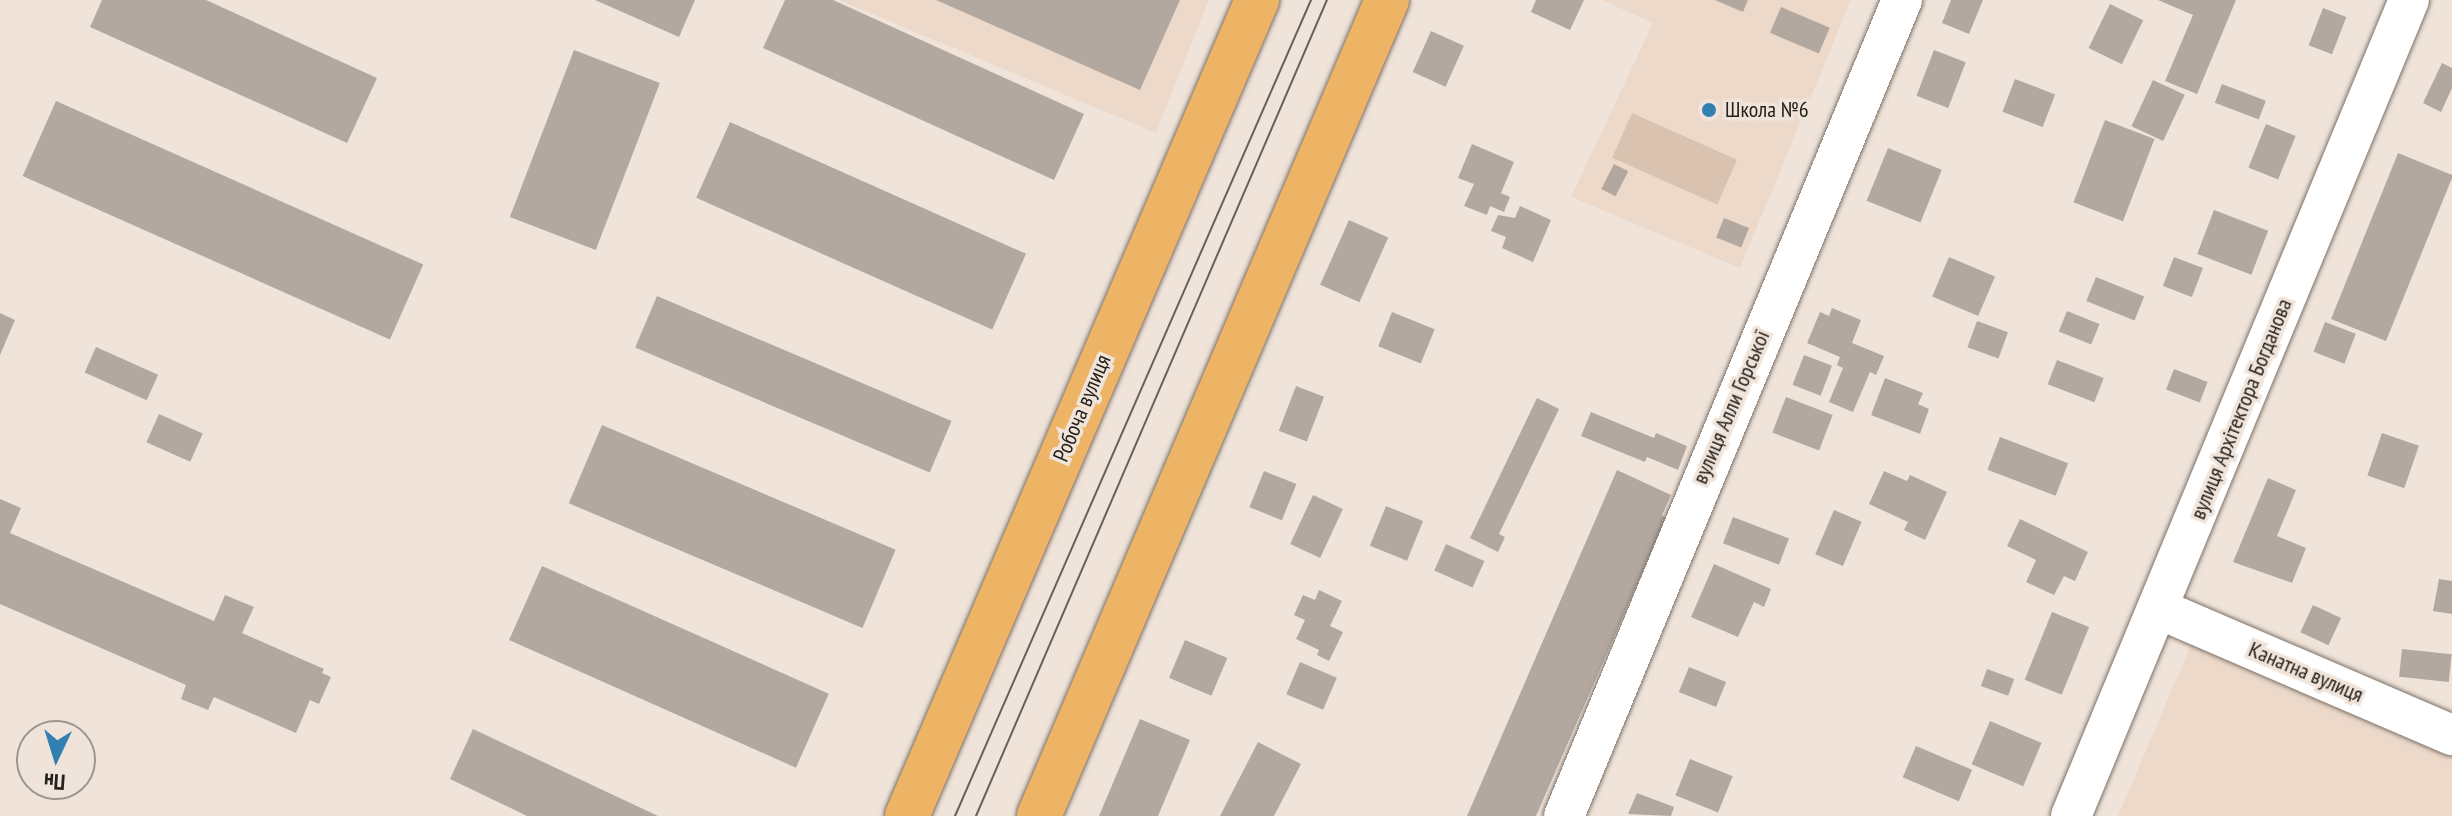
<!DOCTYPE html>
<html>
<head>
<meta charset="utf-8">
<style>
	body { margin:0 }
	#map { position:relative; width:2452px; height:816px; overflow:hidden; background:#f0e4da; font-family:"PT Sans Narrow",sans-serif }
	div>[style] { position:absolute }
	.built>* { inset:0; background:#ecd9ca }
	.green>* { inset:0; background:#d9c3b0; transform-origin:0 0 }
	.building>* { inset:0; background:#b3a89f; transform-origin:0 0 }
	.roads { filter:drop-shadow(0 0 2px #7c7168) drop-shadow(0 0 2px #7c7168) }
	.minor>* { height:40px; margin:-20px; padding:0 20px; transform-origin:20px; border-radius:20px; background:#fff }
	.major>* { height:44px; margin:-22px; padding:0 22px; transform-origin:22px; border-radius:22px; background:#edb466 }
	.tram>* { height:2px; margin:-1px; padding:0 1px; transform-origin:1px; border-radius:1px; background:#68615b }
	.dots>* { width:22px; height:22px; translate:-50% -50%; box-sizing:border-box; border:4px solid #f0e4da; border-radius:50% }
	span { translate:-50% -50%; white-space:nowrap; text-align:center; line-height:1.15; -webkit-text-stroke:7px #f0e4da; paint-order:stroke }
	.poi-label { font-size:22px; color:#24201c }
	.left { translate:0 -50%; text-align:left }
	.street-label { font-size:22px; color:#24201c }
	.north { position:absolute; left:16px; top:720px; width:80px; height:80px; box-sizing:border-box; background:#f0e4da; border:2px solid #9e968e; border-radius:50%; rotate:184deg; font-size:22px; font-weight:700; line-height:32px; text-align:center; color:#24201c }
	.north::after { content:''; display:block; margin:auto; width:28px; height:36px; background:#3280b2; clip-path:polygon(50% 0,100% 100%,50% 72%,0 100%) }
</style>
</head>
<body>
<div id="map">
	<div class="built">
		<div style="clip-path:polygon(839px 0,1209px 0,1156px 133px)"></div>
		<div style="clip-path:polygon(1602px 0,1851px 0,1740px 268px,1571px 197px,1653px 23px)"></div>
		<div style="clip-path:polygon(2193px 640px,2452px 752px,2452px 816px,2118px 816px)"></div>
	</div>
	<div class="green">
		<div style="left:1632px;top:113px;width:115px;height:49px;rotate:24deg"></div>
	</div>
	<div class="building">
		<div style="clip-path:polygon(102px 0,206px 0,377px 78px,347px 143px,90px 27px)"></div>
		<div style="clip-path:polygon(595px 0,695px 0,679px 37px)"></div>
		<div style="clip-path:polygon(785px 0,833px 0,1084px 114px,1054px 180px,763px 48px)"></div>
		<div style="clip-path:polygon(936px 0,1180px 0,1140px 90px)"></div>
		<div style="clip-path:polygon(1536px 0,1584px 0,1570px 30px,1531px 12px)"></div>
		<div style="clip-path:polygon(1715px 0,1748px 0,1743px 12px)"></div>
		<div style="clip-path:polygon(1951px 0,1983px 0,1969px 34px,1942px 23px)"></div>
		<div style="clip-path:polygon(2158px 0,2236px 0,2197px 94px,2165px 81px,2193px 15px)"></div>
		<div style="left:2110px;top:4px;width:37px;height:49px;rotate:26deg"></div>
		<div style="left:1781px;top:7px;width:53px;height:28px;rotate:23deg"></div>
		<div style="left:2323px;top:8px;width:25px;height:40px;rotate:21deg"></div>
		<div style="left:1431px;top:31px;width:36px;height:45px;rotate:24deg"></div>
		<div style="left:574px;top:50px;width:92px;height:179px;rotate:21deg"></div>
		<div style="left:1934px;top:50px;width:34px;height:49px;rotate:21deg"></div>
		<div style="clip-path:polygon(2442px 63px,2452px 68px,2452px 88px,2441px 112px,2423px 103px)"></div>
		<div style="left:2015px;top:79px;width:43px;height:35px;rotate:21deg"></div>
		<div style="left:2153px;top:80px;width:35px;height:51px;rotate:25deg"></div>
		<div style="left:2222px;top:84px;width:47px;height:20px;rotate:21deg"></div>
		<div style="left:56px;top:101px;width:402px;height:82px;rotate:24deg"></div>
		<div style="left:2105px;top:120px;width:53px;height:88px;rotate:21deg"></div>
		<div style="left:730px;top:122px;width:324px;height:83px;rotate:24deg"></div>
		<div style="left:2266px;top:124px;width:32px;height:47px;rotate:22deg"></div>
		<div style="clip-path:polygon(1472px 144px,1514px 162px,1501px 193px,1510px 197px,1504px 212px,1490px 206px,1487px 215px,1464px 206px,1474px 184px,1458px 178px)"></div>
		<div style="left:1888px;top:148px;width:58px;height:57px;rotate:22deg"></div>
		<div style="clip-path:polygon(2398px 153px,2452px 175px,2452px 178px,2386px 341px,2331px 319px)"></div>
		<div style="left:1614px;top:164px;width:16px;height:28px;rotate:27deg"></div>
		<div style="clip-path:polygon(1520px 206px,1551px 220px,1533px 262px,1502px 248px,1506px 237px,1491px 231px,1498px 215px,1515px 218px)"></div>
		<div style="left:2214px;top:210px;width:58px;height:47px;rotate:21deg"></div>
		<div style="left:1724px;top:218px;width:27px;height:21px;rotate:22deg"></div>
		<div style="left:1349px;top:220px;width:43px;height:71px;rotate:24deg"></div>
		<div style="left:1949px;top:257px;width:50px;height:43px;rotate:23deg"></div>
		<div style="left:2174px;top:257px;width:31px;height:31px;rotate:21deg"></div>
		<div style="left:2096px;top:277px;width:52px;height:26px;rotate:22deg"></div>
		<div style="left:657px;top:296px;width:320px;height:56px;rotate:23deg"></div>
		<div style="clip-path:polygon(1832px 308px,1861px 320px,1852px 343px,1884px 356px,1876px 375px,1870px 372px,1853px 412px,1829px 402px,1843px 368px,1837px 365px,1840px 357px,1807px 343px,1820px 312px,1829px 316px)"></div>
		<div style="left:2067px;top:311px;width:35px;height:22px;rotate:22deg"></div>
		<div style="left:1392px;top:312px;width:46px;height:37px;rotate:22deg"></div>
		<div style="clip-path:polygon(0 313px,15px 320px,0 355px)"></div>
		<div style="left:1977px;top:321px;width:33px;height:28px;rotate:20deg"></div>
		<div style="left:2325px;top:322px;width:33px;height:32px;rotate:21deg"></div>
		<div style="left:96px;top:347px;width:68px;height:28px;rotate:24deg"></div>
		<div style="left:1804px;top:355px;width:30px;height:32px;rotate:21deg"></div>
		<div style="left:2057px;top:360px;width:50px;height:26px;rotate:21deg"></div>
		<div style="left:2174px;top:369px;width:36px;height:22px;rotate:21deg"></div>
		<div style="clip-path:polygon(1885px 378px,1923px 393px,1918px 404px,1929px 409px,1920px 434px,1871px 415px)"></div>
		<div style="left:1296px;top:386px;width:30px;height:48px;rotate:21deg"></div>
		<div style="left:1786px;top:397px;width:50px;height:38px;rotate:21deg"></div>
		<div style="clip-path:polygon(1537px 398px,1559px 409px,1499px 534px,1505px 537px,1498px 552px,1470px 538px)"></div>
		<div style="clip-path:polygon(1591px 412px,1654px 438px,1656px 433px,1687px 446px,1678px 470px,1647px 457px,1645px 462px,1581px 436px)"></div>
		<div style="left:159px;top:414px;width:48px;height:31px;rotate:24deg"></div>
		<div style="left:602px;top:425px;width:319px;height:85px;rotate:23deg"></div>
		<div style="left:2382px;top:433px;width:39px;height:45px;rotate:19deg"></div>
		<div style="left:2000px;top:437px;width:73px;height:35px;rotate:21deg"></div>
		<div style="clip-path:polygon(1617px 470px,1671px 495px,1662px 515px,1666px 518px,1536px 816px,1467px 816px)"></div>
		<div style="left:1264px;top:471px;width:35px;height:39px;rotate:22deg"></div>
		<div style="clip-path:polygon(1884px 471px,1907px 481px,1910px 475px,1947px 492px,1925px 540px,1904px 530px,1908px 522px,1869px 504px)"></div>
		<div style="clip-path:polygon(2268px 478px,2296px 490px,2277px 536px,2306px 548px,2292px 583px,2233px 562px)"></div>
		<div style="left:1313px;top:495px;width:33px;height:54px;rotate:25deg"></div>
		<div style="clip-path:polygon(0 499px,21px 508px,10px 533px,214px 621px,225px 595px,254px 607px,242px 633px,324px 669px,322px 673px,331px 677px,319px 704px,310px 700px,296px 733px,214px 697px,208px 710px,181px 699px,186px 685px,0 604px)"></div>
		<div style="left:1386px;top:506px;width:40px;height:43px;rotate:22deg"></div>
		<div style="left:1834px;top:510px;width:30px;height:48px;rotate:23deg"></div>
		<div style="left:1733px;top:517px;width:60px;height:28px;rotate:21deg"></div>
		<div style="clip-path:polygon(2020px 519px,2088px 552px,2075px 581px,2064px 576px,2054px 595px,2026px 582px,2036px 560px,2007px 546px)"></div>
		<div style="left:1446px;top:544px;width:42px;height:29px;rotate:24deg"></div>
		<div style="clip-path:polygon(1714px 564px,1771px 589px,1764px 607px,1754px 602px,1738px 637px,1691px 617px)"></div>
		<div style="left:542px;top:566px;width:314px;height:81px;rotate:24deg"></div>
		<div style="clip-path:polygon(2439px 579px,2452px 581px,2452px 614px,2433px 611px)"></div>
		<div style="clip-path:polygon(1319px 590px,1342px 601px,1330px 626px,1343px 632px,1329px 661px,1317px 655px,1319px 650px,1296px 639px,1305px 620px,1294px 615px,1303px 595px,1315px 600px)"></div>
		<div style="left:2313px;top:605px;width:31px;height:30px;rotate:25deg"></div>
		<div style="left:2052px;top:612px;width:40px;height:73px;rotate:22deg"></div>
		<div style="left:1185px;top:640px;width:46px;height:41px;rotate:23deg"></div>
		<div style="left:2402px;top:649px;width:50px;height:28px;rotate:6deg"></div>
		<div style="left:1300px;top:662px;width:40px;height:35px;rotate:23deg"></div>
		<div style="left:1689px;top:667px;width:40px;height:27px;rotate:22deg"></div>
		<div style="left:1987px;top:669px;width:29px;height:18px;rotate:20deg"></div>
		<div style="clip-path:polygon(1140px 719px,1190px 740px,1158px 816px,1099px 816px)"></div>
		<div style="left:1990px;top:721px;width:56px;height:47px;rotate:23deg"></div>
		<div style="clip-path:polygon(473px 729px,658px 816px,527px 816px,450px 779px)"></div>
		<div style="clip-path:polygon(1258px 742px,1301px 764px,1274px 816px,1220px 816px)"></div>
		<div style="left:1916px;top:746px;width:61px;height:34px;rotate:23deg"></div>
		<div style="left:1690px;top:759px;width:46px;height:39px;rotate:22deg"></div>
		<div style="clip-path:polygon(1637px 793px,1674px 807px,1671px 816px,1628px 814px)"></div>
	</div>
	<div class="roads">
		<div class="minor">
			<div style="left:2159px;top:609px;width:319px;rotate:23.3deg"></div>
			<div style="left:1564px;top:816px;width:883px;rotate:-67.5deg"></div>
			<div style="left:2071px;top:816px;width:883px;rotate:-67.5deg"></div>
		</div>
		<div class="major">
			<div style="left:907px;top:816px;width:888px;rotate:-66.78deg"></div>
			<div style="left:1039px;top:816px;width:887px;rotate:-66.9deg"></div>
		</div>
	</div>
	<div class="tram">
		<div style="left:955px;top:816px;width:890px;rotate:-66.43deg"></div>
		<div style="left:976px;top:816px;width:888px;rotate:-66.73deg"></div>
	</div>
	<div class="dots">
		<div style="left:1709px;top:110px;background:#3280b2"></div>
	</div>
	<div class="poi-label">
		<span class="left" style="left:1725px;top:110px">Школа №6</span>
	</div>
	<div class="street-label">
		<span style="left:1731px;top:407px;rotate:-67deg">вулиця Алли Горської</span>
		<span style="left:1082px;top:408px;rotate:-67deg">Робоча вулиця</span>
		<span style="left:2241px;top:409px;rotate:-68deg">вулиця Архітектора Богданова</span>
		<span style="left:2306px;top:672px;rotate:23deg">Канатна вулиця</span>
	</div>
	<div class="north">Пн</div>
</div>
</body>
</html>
